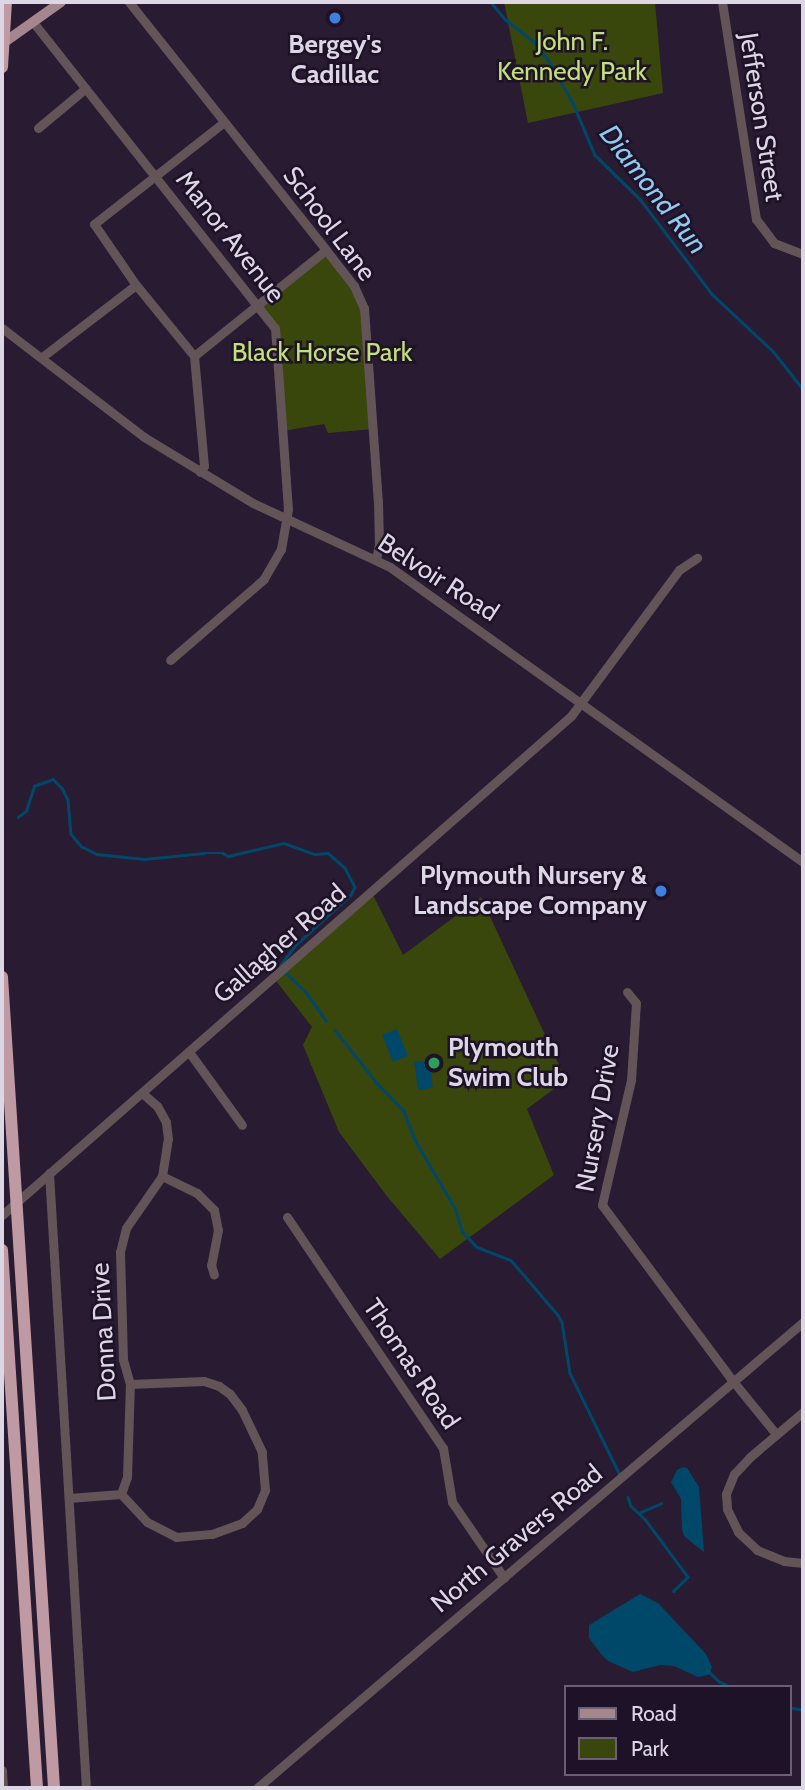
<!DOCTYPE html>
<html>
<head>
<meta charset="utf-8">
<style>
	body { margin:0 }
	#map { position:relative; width:805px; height:1790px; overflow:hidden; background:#281b32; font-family:Cabin,sans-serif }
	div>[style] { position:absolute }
	.green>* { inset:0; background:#39470c }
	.water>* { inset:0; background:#00486a; transform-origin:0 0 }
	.stream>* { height:2.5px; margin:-1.25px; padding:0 1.25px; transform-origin:1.25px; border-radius:1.25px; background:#00486a }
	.minor>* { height:9px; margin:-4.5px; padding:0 4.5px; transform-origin:4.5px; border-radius:4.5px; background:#635457 }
	.major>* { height:10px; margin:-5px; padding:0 5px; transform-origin:5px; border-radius:5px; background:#a5868d }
	.highway>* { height:12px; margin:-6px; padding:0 6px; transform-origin:6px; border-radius:6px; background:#bf9aa2 }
	.dots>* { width:19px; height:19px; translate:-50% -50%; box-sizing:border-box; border:4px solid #1e1228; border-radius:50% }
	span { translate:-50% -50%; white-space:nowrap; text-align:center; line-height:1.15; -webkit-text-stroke:5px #1e1228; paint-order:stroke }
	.park-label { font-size:26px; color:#c3e178 }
	.poi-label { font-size:26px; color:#ddd6e5; font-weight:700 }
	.right { translate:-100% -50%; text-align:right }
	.left { translate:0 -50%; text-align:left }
	.street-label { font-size:26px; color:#ddd6e5 }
	.water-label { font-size:28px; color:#8fcaf0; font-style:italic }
	.frame { position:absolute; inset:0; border:4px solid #ddd6e5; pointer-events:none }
	.legend { position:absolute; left:564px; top:1685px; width:228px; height:91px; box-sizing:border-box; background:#1e1228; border:2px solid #6a6074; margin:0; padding:9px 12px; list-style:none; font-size:21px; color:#ddd6e5 }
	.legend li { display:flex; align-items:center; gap:14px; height:35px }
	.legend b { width:35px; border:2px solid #6a6074 }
</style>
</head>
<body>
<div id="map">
	<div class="green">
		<div style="clip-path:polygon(504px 2px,655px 2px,663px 93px,528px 123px)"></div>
		<div style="clip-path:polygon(326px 250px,364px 308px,373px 429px,328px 433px,324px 424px,283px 431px,275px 329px,257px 306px)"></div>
		<div style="clip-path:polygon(371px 891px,403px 955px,481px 897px,566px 1080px,527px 1109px,554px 1175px,440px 1259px,386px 1195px,339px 1132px,303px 1045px,312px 1027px,273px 977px)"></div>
	</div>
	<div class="water">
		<div style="left:397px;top:1029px;width:29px;height:16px;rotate:68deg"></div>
		<div style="left:429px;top:1060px;width:28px;height:15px;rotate:82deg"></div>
		<div style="clip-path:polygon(683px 1467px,687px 1468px,699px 1487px,704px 1552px,685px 1537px,682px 1530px,681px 1499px,671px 1482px,677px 1470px)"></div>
		<div style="clip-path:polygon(640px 1594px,658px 1603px,706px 1654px,712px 1667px,709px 1675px,698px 1677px,674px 1666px,660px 1665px,633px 1672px,608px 1661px,601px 1654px,589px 1638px,589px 1625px)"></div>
	</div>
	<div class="stream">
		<div style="left:491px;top:2px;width:22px;rotate:51deg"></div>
		<div style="left:505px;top:19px;width:37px;rotate:38deg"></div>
		<div style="left:534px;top:42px;width:28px;rotate:52deg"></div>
		<div style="left:551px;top:64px;width:45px;rotate:60.6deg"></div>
		<div style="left:573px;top:103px;width:56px;rotate:67.1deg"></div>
		<div style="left:595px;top:155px;width:63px;rotate:44.4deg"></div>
		<div style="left:640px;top:199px;width:119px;rotate:52.8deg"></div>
		<div style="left:712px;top:294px;width:83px;rotate:43.1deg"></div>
		<div style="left:773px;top:351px;width:48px;rotate:51.7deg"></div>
		<div style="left:18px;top:817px;width:10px;rotate:-37deg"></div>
		<div style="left:26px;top:811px;width:26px;rotate:-72deg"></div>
		<div style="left:34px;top:786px;width:20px;rotate:-20deg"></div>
		<div style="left:53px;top:779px;width:13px;rotate:45deg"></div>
		<div style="left:62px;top:788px;width:13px;rotate:63deg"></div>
		<div style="left:68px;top:800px;width:34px;rotate:85deg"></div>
		<div style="left:71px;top:834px;width:16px;rotate:50deg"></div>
		<div style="left:81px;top:846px;width:18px;rotate:27deg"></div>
		<div style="left:97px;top:854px;width:47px;rotate:6.1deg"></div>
		<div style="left:144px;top:859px;width:60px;rotate:-5.7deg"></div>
		<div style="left:204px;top:853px;width:19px"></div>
		<div style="left:223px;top:853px;width:6px;rotate:31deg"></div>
		<div style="left:228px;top:856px;width:57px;rotate:-13.1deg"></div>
		<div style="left:284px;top:843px;width:33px;rotate:20deg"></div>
		<div style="left:315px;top:854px;width:13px;rotate:-4deg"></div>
		<div style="left:328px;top:853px;width:23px;rotate:41deg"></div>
		<div style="left:345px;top:868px;width:21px;rotate:62deg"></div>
		<div style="left:355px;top:887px;width:9px;rotate:117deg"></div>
		<div style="left:351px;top:895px;width:76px;rotate:137.7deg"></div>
		<div style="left:295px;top:946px;width:24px;rotate:126deg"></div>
		<div style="left:286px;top:973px;width:28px;rotate:44deg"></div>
		<div style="left:306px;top:992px;width:35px;rotate:55deg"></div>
		<div style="left:335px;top:1030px;width:68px;rotate:51.6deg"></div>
		<div style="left:377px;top:1083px;width:39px;rotate:46deg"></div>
		<div style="left:404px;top:1111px;width:31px;rotate:69deg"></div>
		<div style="left:415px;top:1140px;width:81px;rotate:59.6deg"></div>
		<div style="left:456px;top:1210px;width:22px;rotate:74deg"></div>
		<div style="left:462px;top:1231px;width:22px;rotate:47deg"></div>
		<div style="left:477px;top:1247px;width:36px;rotate:21deg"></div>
		<div style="left:511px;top:1260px;width:72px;rotate:49.5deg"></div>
		<div style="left:558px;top:1315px;width:8px;rotate:60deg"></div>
		<div style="left:562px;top:1322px;width:52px;rotate:81.1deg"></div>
		<div style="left:570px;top:1373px;width:111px;rotate:63.9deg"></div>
		<div style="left:628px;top:1497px;width:9px;rotate:72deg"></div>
		<div style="left:631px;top:1506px;width:19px;rotate:43deg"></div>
		<div style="left:645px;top:1519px;width:72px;rotate:53.4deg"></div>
		<div style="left:688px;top:1577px;width:20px;rotate:135deg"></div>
		<div style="left:639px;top:1513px;width:24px;rotate:-24deg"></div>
		<div style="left:708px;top:1671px;width:16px;rotate:43deg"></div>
		<div style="left:720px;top:1682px;width:12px;rotate:24deg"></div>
		<div style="left:789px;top:1707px;width:14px;rotate:12deg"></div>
	</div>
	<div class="minor">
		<div style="left:129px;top:2px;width:317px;rotate:51.5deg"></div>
		<div style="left:326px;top:250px;width:46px;rotate:52.1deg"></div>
		<div style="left:354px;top:286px;width:24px;rotate:66deg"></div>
		<div style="left:364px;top:308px;width:194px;rotate:85.9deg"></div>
		<div style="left:378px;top:501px;width:44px;rotate:88.7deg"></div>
		<div style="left:379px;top:545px;width:14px;rotate:102deg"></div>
		<div style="left:722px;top:2px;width:220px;rotate:81.1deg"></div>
		<div style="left:756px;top:219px;width:30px;rotate:53deg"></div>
		<div style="left:774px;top:243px;width:31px;rotate:21deg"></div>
		<div style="left:33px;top:22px;width:390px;rotate:51.7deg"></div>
		<div style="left:275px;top:328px;width:181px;rotate:85.9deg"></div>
		<div style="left:288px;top:509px;width:41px;rotate:99.9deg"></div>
		<div style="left:281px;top:549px;width:34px;rotate:120deg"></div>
		<div style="left:264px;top:579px;width:124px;rotate:139.2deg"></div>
		<div style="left:38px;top:128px;width:62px;rotate:-39.8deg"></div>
		<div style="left:2px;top:328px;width:179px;rotate:37.5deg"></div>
		<div style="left:144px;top:437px;width:127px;rotate:31.2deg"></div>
		<div style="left:253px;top:503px;width:151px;rotate:25deg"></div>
		<div style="left:390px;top:567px;width:508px;rotate:35.54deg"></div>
		<div style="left:194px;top:356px;width:169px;rotate:-38.8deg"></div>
		<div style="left:42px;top:357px;width:118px;rotate:-37.5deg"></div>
		<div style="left:200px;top:472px;width:7px;rotate:-56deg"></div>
		<div style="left:204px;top:466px;width:110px;rotate:-95.2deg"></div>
		<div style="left:194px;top:356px;width:92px;rotate:-129.2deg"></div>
		<div style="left:136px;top:285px;width:74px;rotate:-124.5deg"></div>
		<div style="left:94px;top:224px;width:165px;rotate:-38.1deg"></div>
		<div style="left:627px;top:992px;width:14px;rotate:51deg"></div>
		<div style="left:636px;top:1003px;width:77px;rotate:93.7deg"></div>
		<div style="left:631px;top:1080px;width:128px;rotate:103.1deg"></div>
		<div style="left:602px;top:1205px;width:218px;rotate:53.4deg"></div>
		<div style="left:732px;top:1380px;width:70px;rotate:50.8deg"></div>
		<div style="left:189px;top:1052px;width:90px;rotate:54deg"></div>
		<div style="left:49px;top:1173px;width:616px;rotate:86.56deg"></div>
		<div style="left:162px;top:1176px;width:39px;rotate:26deg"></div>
		<div style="left:197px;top:1193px;width:24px;rotate:45deg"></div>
		<div style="left:214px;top:1210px;width:20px;rotate:79deg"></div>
		<div style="left:218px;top:1230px;width:36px;rotate:101deg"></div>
		<div style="left:211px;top:1265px;width:10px;rotate:73deg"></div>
		<div style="left:2px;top:1215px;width:757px;rotate:-41.25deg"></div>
		<div style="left:571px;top:716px;width:182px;rotate:-53.5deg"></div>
		<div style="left:679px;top:570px;width:22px;rotate:-34deg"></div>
		<div style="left:287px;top:1217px;width:279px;rotate:56deg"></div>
		<div style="left:443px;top:1448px;width:55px;rotate:80.5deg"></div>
		<div style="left:452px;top:1502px;width:92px;rotate:55.6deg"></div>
		<div style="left:803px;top:1412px;width:70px;rotate:139.7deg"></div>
		<div style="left:750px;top:1457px;width:23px;rotate:133deg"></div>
		<div style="left:734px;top:1474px;width:22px;rotate:112deg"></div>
		<div style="left:726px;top:1494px;width:15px;rotate:86deg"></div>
		<div style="left:727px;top:1509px;width:25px;rotate:64deg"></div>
		<div style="left:738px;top:1532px;width:26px;rotate:43deg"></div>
		<div style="left:757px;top:1550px;width:29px;rotate:22deg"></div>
		<div style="left:784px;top:1561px;width:19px;rotate:6deg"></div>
		<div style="left:121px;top:1494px;width:38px;rotate:47deg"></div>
		<div style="left:147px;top:1522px;width:33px;rotate:27deg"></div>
		<div style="left:176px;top:1537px;width:36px;rotate:-5deg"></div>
		<div style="left:212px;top:1534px;width:32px;rotate:-20deg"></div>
		<div style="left:242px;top:1523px;width:21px;rotate:-43deg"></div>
		<div style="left:257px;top:1509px;width:21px;rotate:-67deg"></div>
		<div style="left:265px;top:1490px;width:38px;rotate:-95deg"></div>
		<div style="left:262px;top:1452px;width:47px;rotate:-115.5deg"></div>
		<div style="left:242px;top:1410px;width:20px;rotate:-127deg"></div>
		<div style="left:230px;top:1394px;width:14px;rotate:-144deg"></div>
		<div style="left:219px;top:1386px;width:16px;rotate:-162deg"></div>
		<div style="left:204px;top:1381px;width:74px;rotate:177.7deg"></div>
		<div style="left:69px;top:1498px;width:52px;rotate:-4.4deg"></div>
		<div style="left:121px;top:1494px;width:18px;rotate:-71deg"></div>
		<div style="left:127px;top:1477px;width:93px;rotate:-88.2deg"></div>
		<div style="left:130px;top:1384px;width:26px;rotate:-106deg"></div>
		<div style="left:123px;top:1359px;width:107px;rotate:-91.6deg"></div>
		<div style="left:120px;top:1252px;width:25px;rotate:-76deg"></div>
		<div style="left:126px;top:1228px;width:63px;rotate:-55.3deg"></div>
		<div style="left:162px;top:1176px;width:37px;rotate:-81deg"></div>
		<div style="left:168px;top:1139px;width:17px;rotate:-97deg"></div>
		<div style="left:166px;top:1122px;width:18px;rotate:-119deg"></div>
		<div style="left:157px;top:1106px;width:20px;rotate:-139deg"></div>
		<div style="left:2px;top:1770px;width:18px;rotate:87deg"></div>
		<div style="left:257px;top:1788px;width:718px;rotate:-40.48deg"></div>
	</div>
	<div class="major">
		<div style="left:2px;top:44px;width:72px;rotate:-35.4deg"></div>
	</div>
	<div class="highway">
		<div style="left:2px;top:67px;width:65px;rotate:-86.5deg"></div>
		<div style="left:2px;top:977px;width:813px;rotate:86.33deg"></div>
		<div style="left:2px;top:1250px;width:539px;rotate:86.28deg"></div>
	</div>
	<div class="dots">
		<div style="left:335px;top:18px;background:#3f7fe0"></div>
		<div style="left:661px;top:891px;background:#3f7fe0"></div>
		<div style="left:434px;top:1063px;background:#2e9e5b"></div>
	</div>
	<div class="park-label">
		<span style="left:572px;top:57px">John F.<br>Kennedy Park</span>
		<span style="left:322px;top:353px">Black Horse Park</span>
	</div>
	<div class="poi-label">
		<span style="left:335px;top:60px">Bergey's<br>Cadillac</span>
		<span class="right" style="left:647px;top:891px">Plymouth Nursery &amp;<br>Landscape Company</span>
		<span class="left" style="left:448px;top:1063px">Plymouth<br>Swim Club</span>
	</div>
	<div class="street-label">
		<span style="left:761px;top:117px;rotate:81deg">Jefferson Street</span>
		<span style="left:329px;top:224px;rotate:53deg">School Lane</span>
		<span style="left:230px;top:237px;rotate:52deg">Manor Avenue</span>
		<span style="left:438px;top:578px;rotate:33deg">Belvoir Road</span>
		<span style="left:280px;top:944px;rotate:-41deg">Gallagher Road</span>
		<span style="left:598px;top:1118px;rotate:-80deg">Nursery Drive</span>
		<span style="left:104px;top:1332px;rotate:-93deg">Donna Drive</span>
		<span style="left:411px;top:1364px;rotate:56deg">Thomas Road</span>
		<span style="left:517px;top:1539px;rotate:-40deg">North Gravers Road</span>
	</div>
	<div class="water-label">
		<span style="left:654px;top:189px;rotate:52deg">Diamond Run</span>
	</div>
	<div class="frame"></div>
	<ul class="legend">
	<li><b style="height:9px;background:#a5868d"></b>Road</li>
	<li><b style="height:19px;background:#39470c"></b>Park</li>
	</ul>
</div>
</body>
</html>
